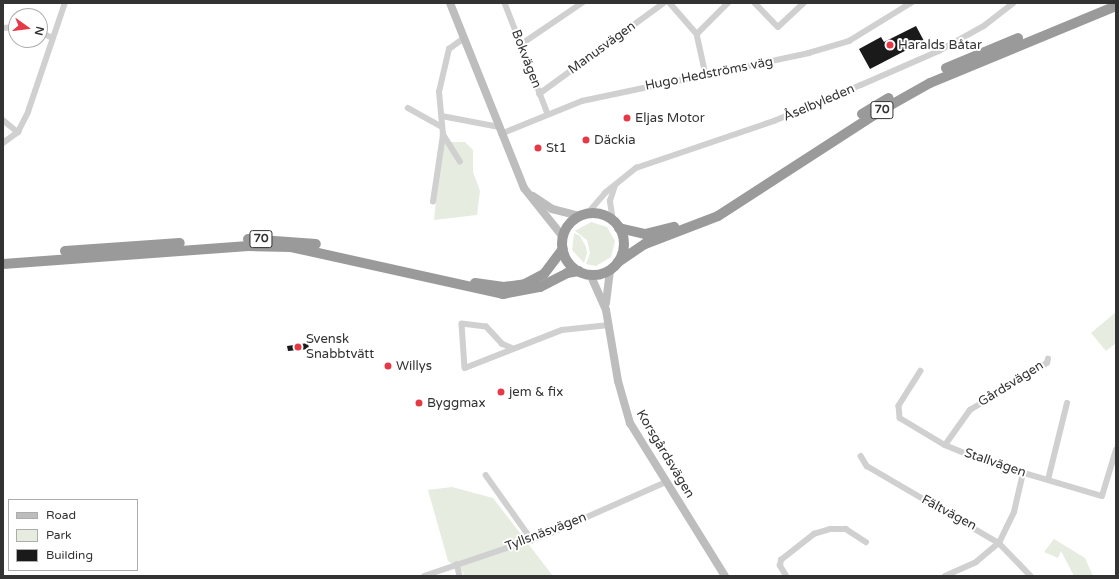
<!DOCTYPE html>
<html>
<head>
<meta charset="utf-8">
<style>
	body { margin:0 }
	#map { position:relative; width:1119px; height:579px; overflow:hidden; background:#fff; font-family:"Varela Round",sans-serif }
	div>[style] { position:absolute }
	.green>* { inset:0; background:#e6ecdf }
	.building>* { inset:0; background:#1a1a1a }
	.street>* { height:5.5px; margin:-2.75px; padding:0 2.75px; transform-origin:2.75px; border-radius:2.75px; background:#d0d0d0 }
	.secondary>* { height:8px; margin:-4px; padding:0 4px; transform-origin:4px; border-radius:4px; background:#bdbdbd }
	.highway>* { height:10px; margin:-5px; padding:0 5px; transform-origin:5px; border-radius:5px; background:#9a9a9a }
	.highway>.ring { margin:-5px; padding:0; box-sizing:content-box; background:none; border:10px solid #9a9a9a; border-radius:50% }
	.dots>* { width:11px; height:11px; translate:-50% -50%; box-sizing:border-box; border:2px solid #fff; border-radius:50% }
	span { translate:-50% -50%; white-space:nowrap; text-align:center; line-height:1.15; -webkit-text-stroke:4px #fff; paint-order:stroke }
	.shield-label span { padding:1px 3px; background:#fff; border:1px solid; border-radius:3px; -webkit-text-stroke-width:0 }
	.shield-label { font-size:12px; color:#333; font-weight:700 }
	.poi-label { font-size:13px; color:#333 }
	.left { translate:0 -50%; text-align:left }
	.street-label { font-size:13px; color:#333 }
	.frame { position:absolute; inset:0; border:4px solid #333; pointer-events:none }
	.legend { position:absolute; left:8px; top:499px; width:130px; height:72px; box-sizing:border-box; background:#fff; border:1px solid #adadad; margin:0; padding:5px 7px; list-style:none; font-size:12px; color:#333 }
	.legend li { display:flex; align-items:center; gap:8px; height:20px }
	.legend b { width:20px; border:1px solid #adadad }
	.north { position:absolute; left:8px; top:8px; width:40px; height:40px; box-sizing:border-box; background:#fff; border:1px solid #adadad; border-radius:50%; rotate:104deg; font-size:11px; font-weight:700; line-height:16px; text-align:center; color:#333 }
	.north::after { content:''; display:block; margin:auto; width:14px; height:18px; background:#e63946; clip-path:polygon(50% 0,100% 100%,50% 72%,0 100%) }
</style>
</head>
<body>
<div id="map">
	<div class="green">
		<div style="clip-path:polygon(442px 142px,465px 142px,473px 150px,473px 172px,480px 191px,477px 215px,434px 220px)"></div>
		<div style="clip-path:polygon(591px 222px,607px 227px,615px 241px,611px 257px,596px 266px,586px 264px,590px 253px,587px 240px,575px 231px)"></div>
		<div style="clip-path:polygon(574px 233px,580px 236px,586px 247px,587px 254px,584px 263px,572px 250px)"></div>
		<div style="clip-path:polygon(1116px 312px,1116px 343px,1106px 351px,1091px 333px)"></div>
		<div style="clip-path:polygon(452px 487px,493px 498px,553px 576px,464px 576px,462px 571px,448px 561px,428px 490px)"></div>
		<div style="clip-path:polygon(1054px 539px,1085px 558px,1093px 576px,1074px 576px,1061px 551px,1058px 558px,1044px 552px)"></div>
	</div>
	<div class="building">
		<div style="clip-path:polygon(916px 26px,924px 41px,870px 69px,859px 49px,881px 37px,884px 42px)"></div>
		<div style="clip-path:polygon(308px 343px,309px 349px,288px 351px,287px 346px)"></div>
	</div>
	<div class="street">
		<div style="left:505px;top:3px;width:119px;rotate:68.8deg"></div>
		<div style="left:670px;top:3px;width:41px;rotate:48.9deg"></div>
		<div style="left:697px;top:34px;width:42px;rotate:77.6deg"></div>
		<div style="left:755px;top:3px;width:33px;rotate:46deg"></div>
		<div style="left:778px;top:27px;width:35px;rotate:-43deg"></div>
		<div style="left:3px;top:28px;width:13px;rotate:-4deg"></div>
		<div style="left:40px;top:32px;width:14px;rotate:25deg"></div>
		<div style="left:697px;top:34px;width:44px;rotate:-45deg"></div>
		<div style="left:520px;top:45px;width:75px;rotate:-34.1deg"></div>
		<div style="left:539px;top:94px;width:155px;rotate:-36.1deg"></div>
		<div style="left:408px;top:108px;width:37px;rotate:29deg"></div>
		<div style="left:442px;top:116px;width:58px;rotate:10.9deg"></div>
		<div style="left:3px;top:120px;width:19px;rotate:39deg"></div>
		<div style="left:501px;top:134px;width:87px;rotate:-22.2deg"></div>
		<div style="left:582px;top:101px;width:232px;rotate:-11.9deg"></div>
		<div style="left:809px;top:53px;width:42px;rotate:-16.7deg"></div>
		<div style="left:849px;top:41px;width:73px;rotate:-31.5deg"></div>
		<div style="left:3px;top:143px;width:19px;rotate:-36deg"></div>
		<div style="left:18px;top:132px;width:22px;rotate:-63deg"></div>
		<div style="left:28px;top:112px;width:115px;rotate:-71.3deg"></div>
		<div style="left:460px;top:162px;width:32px;rotate:-122deg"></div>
		<div style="left:443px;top:135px;width:43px;rotate:-95.3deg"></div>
		<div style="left:439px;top:92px;width:44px;rotate:-76.9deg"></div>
		<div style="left:449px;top:49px;width:19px;rotate:-36deg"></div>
		<div style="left:433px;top:202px;width:68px;rotate:-81.5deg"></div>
		<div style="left:587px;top:214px;width:28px;rotate:-49deg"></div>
		<div style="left:605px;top:193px;width:40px;rotate:-39deg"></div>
		<div style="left:636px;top:168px;width:146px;rotate:-18.8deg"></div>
		<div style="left:774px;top:121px;width:94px;rotate:-22.5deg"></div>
		<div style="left:861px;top:85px;width:85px;rotate:-23.6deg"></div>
		<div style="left:939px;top:51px;width:51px;rotate:-29.1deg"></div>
		<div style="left:984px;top:26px;width:37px;rotate:-38deg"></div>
		<div style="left:613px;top:221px;width:20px;rotate:-99deg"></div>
		<div style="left:610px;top:201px;width:16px;rotate:-72deg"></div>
		<div style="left:513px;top:349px;width:12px;rotate:-156deg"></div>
		<div style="left:502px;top:344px;width:23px;rotate:-133deg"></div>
		<div style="left:486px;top:327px;width:24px;rotate:-173deg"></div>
		<div style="left:462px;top:324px;width:44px;rotate:86.1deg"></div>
		<div style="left:465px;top:368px;width:104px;rotate:-21.4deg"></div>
		<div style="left:562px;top:330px;width:47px;rotate:-6.1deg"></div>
		<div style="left:921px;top:371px;width:41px;rotate:122.2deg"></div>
		<div style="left:899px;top:406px;width:12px;rotate:85deg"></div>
		<div style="left:900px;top:418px;width:52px;rotate:31deg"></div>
		<div style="left:945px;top:445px;width:42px;rotate:22.3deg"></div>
		<div style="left:984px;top:461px;width:123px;rotate:16.5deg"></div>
		<div style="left:1102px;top:496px;width:48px;rotate:-73.1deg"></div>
		<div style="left:945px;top:445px;width:43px;rotate:-54.5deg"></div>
		<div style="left:970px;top:410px;width:90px;rotate:-31.4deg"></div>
		<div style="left:1047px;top:363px;width:4px;rotate:-76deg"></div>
		<div style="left:861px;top:456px;width:12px;rotate:59deg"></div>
		<div style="left:867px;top:466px;width:153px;rotate:30.3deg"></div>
		<div style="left:999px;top:543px;width:46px;rotate:45.9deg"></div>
		<div style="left:486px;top:475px;width:80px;rotate:54.7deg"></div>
		<div style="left:1048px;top:480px;width:79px;rotate:-76.1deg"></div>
		<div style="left:457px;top:564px;width:12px;rotate:76deg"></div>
		<div style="left:424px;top:576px;width:134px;rotate:-18.7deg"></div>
		<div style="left:551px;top:533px;width:126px;rotate:-23.9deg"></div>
		<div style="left:786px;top:576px;width:12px;rotate:-121deg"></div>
		<div style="left:780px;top:566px;width:6px;rotate:-81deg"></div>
		<div style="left:781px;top:560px;width:42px;rotate:-38.2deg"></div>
		<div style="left:814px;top:534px;width:17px;rotate:-17deg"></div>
		<div style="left:830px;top:529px;width:16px"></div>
		<div style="left:846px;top:529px;width:24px;rotate:33deg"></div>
		<div style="left:945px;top:576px;width:34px;rotate:-24deg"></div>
		<div style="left:976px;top:562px;width:30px;rotate:-40deg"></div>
		<div style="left:999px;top:543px;width:34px;rotate:-64deg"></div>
		<div style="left:1014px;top:512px;width:39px;rotate:-77deg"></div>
	</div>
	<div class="secondary">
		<div style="left:450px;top:3px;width:199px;rotate:68.2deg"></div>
		<div style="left:524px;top:188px;width:63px;rotate:51.5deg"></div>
		<div style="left:533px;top:196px;width:23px;rotate:34deg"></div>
		<div style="left:552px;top:209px;width:29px;rotate:14deg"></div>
		<div style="left:590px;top:274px;width:39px;rotate:66deg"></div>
		<div style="left:606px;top:310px;width:72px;rotate:80.4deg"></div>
		<div style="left:618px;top:381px;width:44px;rotate:74.1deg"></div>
		<div style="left:630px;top:423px;width:180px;rotate:58.2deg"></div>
		<div style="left:606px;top:303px;width:34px;rotate:-83deg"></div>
	</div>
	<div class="highway">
		<div style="left:946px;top:68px;width:78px;rotate:-22.6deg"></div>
		<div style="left:862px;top:114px;width:31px;rotate:-31deg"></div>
		<div class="ring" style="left:562px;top:213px;width:52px;height:52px"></div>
		<div style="left:619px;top:228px;width:27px;rotate:13deg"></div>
		<div style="left:645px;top:234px;width:30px;rotate:-14deg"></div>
		<div style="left:248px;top:239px;width:68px;rotate:4.2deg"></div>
		<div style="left:65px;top:251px;width:115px;rotate:-4deg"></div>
		<div style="left:618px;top:262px;width:32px;rotate:-34deg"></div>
		<div style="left:645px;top:244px;width:78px;rotate:-21deg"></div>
		<div style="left:718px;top:216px;width:195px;rotate:-32.9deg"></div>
		<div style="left:882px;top:110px;width:55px;rotate:-29.4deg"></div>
		<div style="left:930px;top:83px;width:201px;rotate:-22.5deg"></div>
		<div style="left:3px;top:264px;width:246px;rotate:-4.2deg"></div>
		<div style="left:248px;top:246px;width:43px;rotate:1.3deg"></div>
		<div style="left:291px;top:247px;width:217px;rotate:12.5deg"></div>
		<div style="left:503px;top:294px;width:38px;rotate:-11deg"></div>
		<div style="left:540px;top:287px;width:30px;rotate:-27deg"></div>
		<div style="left:567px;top:273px;width:12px;rotate:-9deg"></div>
		<div style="left:475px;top:283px;width:29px;rotate:8deg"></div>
		<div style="left:504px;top:287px;width:21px;rotate:-8deg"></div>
		<div style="left:525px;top:284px;width:21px;rotate:-28deg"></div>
		<div style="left:544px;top:274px;width:31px;rotate:-53deg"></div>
	</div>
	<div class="dots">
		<div style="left:890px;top:45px;background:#e63946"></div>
		<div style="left:627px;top:118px;background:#e63946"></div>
		<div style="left:586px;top:140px;background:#e63946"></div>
		<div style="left:538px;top:148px;background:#e63946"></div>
		<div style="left:298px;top:347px;background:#e63946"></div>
		<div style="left:388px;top:366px;background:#e63946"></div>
		<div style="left:501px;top:392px;background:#e63946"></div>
		<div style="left:419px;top:403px;background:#e63946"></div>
	</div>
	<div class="shield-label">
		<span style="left:882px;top:110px">70</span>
		<span style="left:261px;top:239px">70</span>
	</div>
	<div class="poi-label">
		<span class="left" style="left:898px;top:45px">Haralds Båtar</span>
		<span class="left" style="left:635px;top:118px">Eljas Motor</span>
		<span class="left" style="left:594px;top:140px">Däckia</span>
		<span class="left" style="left:546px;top:148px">St1</span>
		<span class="left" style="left:306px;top:347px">Svensk<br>Snabbtvätt</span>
		<span class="left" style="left:396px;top:366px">Willys</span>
		<span class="left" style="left:509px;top:392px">jem &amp; fix</span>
		<span class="left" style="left:427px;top:403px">Byggmax</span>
	</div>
	<div class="street-label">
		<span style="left:602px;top:48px;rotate:-36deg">Manusvägen</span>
		<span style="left:526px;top:59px;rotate:69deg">Bokvägen</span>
		<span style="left:709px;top:74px;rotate:-11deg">Hugo Hedströms väg</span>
		<span style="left:819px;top:103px;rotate:-23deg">Åselbyleden</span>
		<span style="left:1011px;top:384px;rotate:-32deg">Gårdsvägen</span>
		<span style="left:665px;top:454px;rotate:59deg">Korsgårdsvägen</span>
		<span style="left:995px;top:463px;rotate:19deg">Stallvägen</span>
		<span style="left:949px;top:513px;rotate:28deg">Fältvägen</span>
		<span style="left:546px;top:532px;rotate:-21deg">Tyllsnäsvägen</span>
	</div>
	<div class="frame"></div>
	<ul class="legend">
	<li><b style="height:5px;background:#bdbdbd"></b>Road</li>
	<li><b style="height:11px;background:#e6ecdf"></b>Park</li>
	<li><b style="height:11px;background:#1a1a1a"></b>Building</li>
	</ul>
	<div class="north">N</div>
</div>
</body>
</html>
